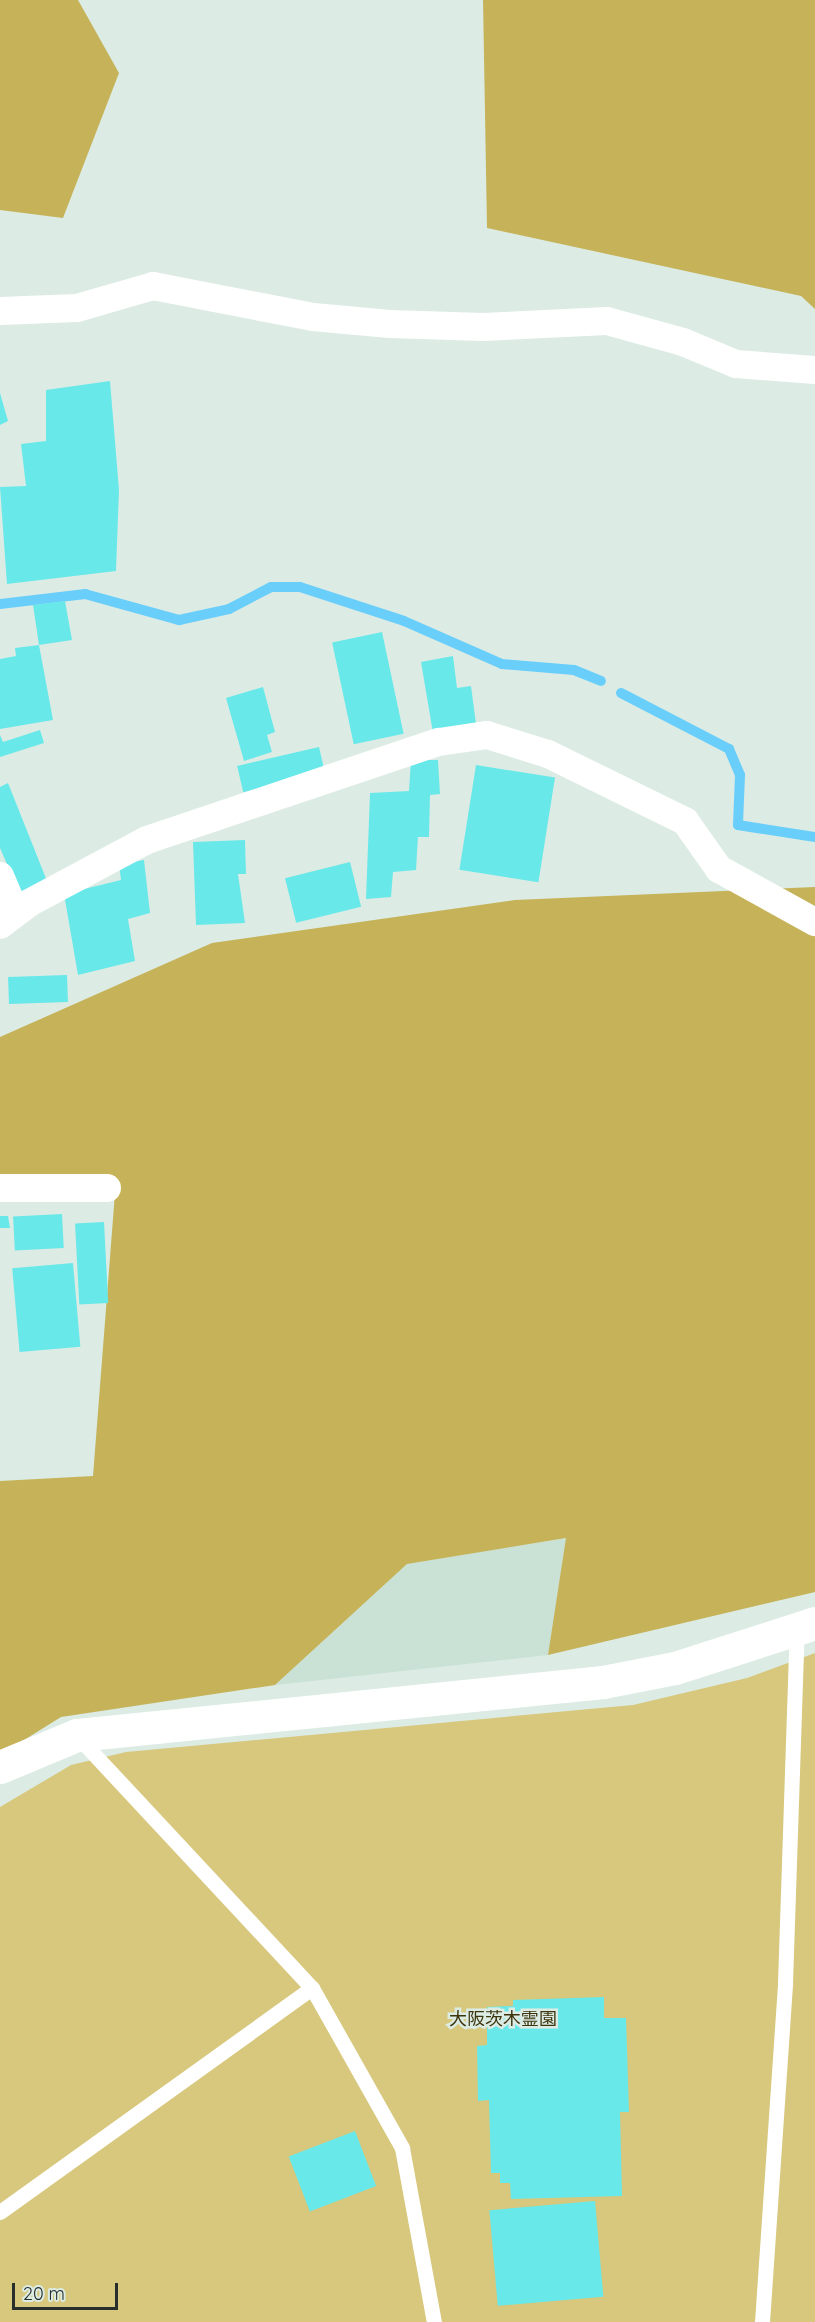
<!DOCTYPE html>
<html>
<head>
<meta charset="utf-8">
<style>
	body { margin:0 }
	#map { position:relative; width:815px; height:2322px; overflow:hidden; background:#dcece4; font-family:Quicksand,"Noto Sans JP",sans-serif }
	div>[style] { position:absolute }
	.built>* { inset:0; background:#cae1d5 }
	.green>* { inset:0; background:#d7c87d }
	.forest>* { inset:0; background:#c6b359 }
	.stream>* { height:10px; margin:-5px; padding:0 5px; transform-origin:5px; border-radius:5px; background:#6acefb }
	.building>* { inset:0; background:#68e8e9; transform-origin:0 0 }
	.lane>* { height:15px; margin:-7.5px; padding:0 7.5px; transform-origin:7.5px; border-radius:7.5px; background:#fff }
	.street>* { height:28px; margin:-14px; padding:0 14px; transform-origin:14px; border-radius:14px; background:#fff }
	.secondary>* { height:33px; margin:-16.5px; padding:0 16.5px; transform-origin:16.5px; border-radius:16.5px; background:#fff }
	span { translate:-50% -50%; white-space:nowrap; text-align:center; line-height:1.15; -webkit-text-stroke:5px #dcece4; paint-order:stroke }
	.park-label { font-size:18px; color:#3d350e }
	.scale { position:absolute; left:12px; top:2283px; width:106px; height:27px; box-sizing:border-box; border:3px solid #282e2b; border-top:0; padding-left:8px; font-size:18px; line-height:21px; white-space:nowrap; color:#282e2b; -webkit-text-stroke:4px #dcece4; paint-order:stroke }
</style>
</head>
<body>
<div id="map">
	<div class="built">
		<div style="clip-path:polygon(567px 1538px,548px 1655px,275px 1685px,407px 1564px)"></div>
	</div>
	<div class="green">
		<div style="clip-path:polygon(815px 1653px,815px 2322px,0 2322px,0 1807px,71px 1765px,126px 1752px,633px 1705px,747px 1678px)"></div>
	</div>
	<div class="forest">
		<div style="clip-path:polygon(0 0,78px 0,119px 73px,63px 218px,0 210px)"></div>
		<div style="clip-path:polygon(483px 0,815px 0,815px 309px,801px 296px,487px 228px)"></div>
		<div style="clip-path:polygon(815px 887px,815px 1592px,548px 1655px,566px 1538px,407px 1564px,275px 1685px,61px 1717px,0 1755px,0 1481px,93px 1476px,116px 1180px,0 1178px,0 1037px,212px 943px,515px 900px)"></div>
	</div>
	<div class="stream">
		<div style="left:0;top:604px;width:86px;rotate:-6.7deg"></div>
		<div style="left:85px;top:594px;width:98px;rotate:15.5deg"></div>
		<div style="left:179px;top:620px;width:51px;rotate:-12.4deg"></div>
		<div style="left:229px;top:609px;width:47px;rotate:-27.6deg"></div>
		<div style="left:271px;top:587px;width:29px"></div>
		<div style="left:300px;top:587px;width:109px;rotate:18.1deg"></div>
		<div style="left:404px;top:621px;width:107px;rotate:23.7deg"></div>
		<div style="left:502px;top:664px;width:72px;rotate:4.8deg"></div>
		<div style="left:574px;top:670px;width:29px;rotate:22deg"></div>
		<div style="left:621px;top:693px;width:122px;rotate:27.4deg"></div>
		<div style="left:729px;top:749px;width:28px;rotate:67deg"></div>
		<div style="left:740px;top:775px;width:50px;rotate:92.3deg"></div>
		<div style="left:738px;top:825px;width:78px;rotate:8.9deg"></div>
	</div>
	<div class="building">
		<div style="clip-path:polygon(110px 381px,119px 490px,116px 571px,7px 584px,0 487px,26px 486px,21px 444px,46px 441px,46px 390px)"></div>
		<div style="clip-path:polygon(0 393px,8px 421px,0 425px)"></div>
		<div style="clip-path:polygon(65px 601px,72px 640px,39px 645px,53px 720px,0 729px,0 659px,16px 656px,15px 648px,39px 645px,33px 605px)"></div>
		<div style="left:382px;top:632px;width:104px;height:51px;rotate:78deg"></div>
		<div style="clip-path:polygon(453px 656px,457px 688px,471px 686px,476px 724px,433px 733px,421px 662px)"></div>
		<div style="clip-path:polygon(263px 687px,275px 732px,267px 735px,272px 752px,244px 761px,226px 698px)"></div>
		<div style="clip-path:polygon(40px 730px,44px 743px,0 757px,0 735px,3px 742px)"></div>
		<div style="left:319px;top:747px;width:27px;height:84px;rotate:77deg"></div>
		<div style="clip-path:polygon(411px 760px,438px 760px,440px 794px,430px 795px,429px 837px,418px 837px,416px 870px,393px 872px,391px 897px,366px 899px,370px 793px,409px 791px)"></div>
		<div style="left:476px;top:765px;width:80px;height:106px;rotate:9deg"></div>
		<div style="clip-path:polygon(8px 783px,47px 881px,20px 894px,0 848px,0 787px)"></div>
		<div style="clip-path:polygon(245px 840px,246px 874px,238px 874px,245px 923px,196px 925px,193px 842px)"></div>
		<div style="clip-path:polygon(144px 860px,150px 913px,128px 919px,135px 961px,78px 975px,64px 894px,121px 880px,119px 864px)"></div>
		<div style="left:350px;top:862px;width:46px;height:67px;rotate:76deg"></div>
		<div style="left:67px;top:975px;width:27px;height:59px;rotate:88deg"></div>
		<div style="left:62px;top:1214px;width:34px;height:49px;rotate:87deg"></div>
		<div style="clip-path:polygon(0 1216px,8px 1216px,10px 1228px,0 1228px)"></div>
		<div style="left:104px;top:1222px;width:81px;height:29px;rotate:87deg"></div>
		<div style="left:73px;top:1263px;width:84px;height:61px;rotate:85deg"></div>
		<div style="clip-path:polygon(604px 1997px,604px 2018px,626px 2018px,629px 2112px,620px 2112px,622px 2196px,511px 2199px,510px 2183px,500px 2183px,500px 2173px,491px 2173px,489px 2100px,478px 2101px,477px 2046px,487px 2045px,487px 2007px,513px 2006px,513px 2000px)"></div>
		<div style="left:355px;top:2131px;width:59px;height:71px;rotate:69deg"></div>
		<div style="left:595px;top:2201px;width:96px;height:106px;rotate:85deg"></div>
	</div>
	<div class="lane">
		<div style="left:77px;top:1736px;width:345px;rotate:47deg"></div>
		<div style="left:312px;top:1988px;width:184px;rotate:60.6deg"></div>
		<div style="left:402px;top:2148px;width:177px;rotate:79.6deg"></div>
		<div style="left:0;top:2212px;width:384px;rotate:-35.7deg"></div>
		<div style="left:762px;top:2322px;width:340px;rotate:-86.1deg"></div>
		<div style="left:785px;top:1983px;width:354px;rotate:-88.1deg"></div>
	</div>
	<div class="street">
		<div style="left:0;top:311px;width:77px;rotate:-2.2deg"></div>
		<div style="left:77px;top:308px;width:79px;rotate:-16.1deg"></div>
		<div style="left:153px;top:286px;width:163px;rotate:11deg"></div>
		<div style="left:313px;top:317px;width:77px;rotate:5.2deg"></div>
		<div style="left:390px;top:324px;width:93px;rotate:1.8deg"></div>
		<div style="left:483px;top:327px;width:124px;rotate:-2.8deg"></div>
		<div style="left:607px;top:321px;width:79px;rotate:15.4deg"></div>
		<div style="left:683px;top:342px;width:57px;rotate:22.5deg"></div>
		<div style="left:736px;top:364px;width:79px;rotate:4.3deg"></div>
		<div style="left:0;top:876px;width:38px;rotate:67deg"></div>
		<div style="left:0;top:925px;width:36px;rotate:-37deg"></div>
		<div style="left:29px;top:903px;width:134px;rotate:-28.1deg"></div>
		<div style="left:147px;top:840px;width:308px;rotate:-18.6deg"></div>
		<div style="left:439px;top:742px;width:49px;rotate:-8.3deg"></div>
		<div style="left:487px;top:735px;width:64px;rotate:17.3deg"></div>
		<div style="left:548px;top:754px;width:153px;rotate:26.1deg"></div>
		<div style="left:685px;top:821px;width:59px;rotate:54.7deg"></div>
		<div style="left:719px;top:869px;width:110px;rotate:28.9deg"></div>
		<div style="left:0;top:1188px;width:107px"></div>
	</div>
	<div class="secondary">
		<div style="left:0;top:1767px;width:83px;rotate:-22.6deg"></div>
		<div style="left:77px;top:1735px;width:529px;rotate:-5.75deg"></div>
		<div style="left:603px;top:1682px;width:73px;rotate:-11deg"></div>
		<div style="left:675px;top:1668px;width:147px;rotate:-17.8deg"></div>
	</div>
	<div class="park-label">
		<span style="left:503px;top:2019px">大阪茨木霊園</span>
	</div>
	<div class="scale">20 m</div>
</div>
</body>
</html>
